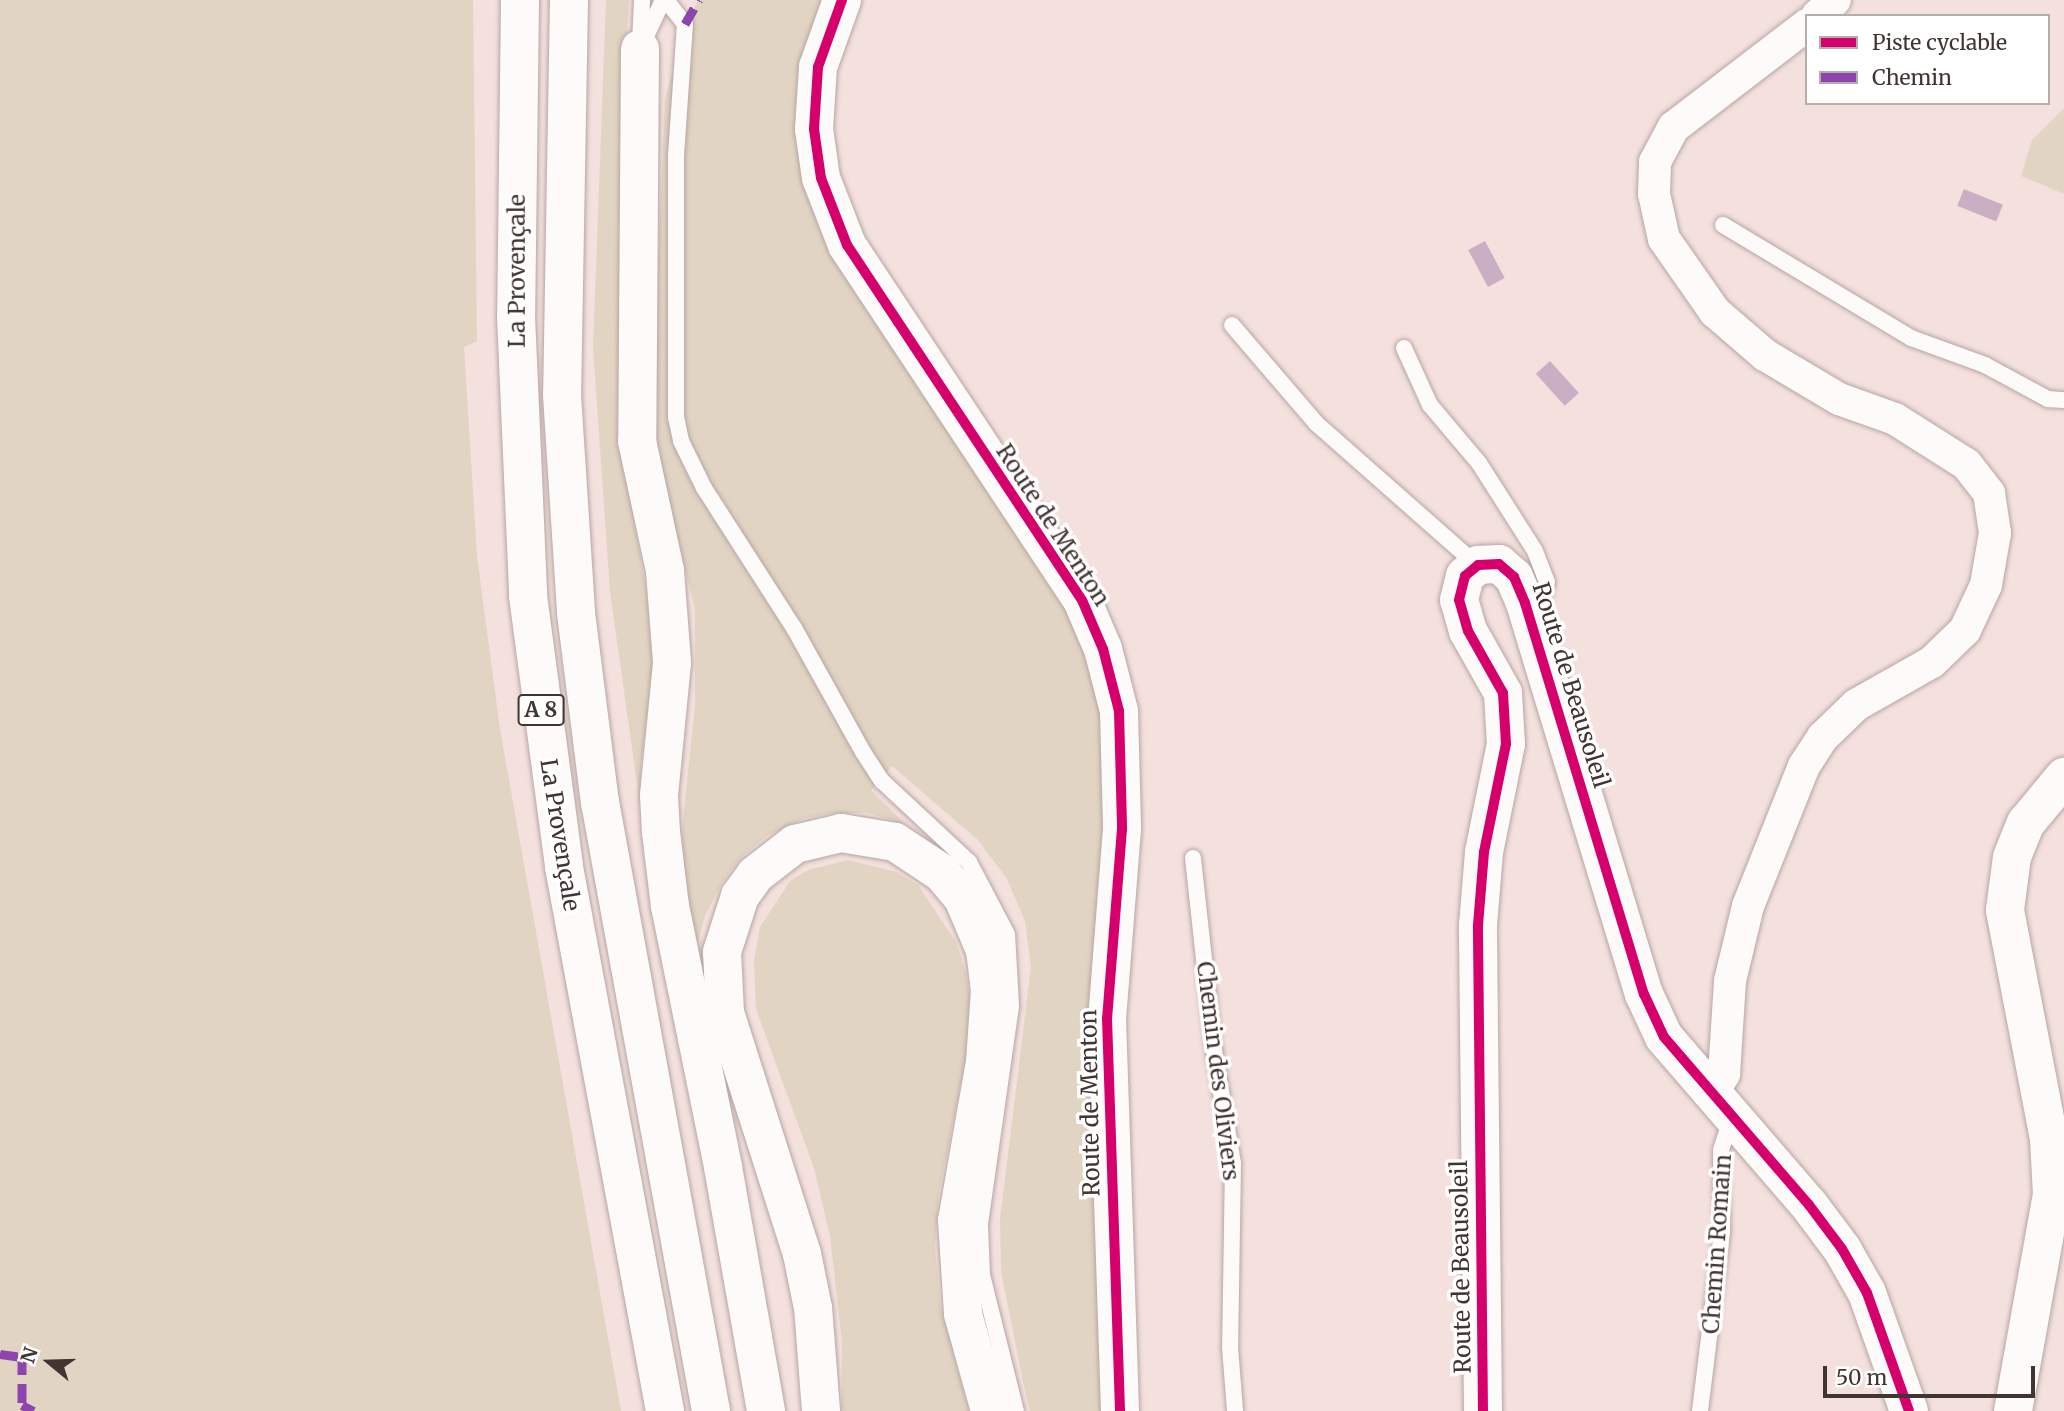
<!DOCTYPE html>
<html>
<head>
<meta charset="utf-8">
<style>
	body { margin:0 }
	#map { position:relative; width:2064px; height:1411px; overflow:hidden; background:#f4e0dd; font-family:Merriweather,serif }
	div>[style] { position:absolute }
	.green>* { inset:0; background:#e2d4c2 }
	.water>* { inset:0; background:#caaec3; transform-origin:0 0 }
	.roads { filter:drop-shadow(0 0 2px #b5a6a3) drop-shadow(0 0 2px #b5a6a3) }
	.lane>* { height:16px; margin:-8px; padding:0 8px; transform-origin:8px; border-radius:8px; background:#fdfafa }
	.street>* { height:32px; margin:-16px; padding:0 16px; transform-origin:16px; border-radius:16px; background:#fdfafa }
	.secondary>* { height:38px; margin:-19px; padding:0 19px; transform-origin:19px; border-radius:19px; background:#fdfafa }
	.highway>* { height:38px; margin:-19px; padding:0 19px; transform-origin:19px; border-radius:19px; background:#fdfafa }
	.quiet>* { height:9px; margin-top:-4.5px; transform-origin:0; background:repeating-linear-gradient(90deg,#8e44ad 0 18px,transparent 0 27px) }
	.cycleway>* { height:10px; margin:-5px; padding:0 5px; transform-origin:5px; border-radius:5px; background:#d6006c }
	span { translate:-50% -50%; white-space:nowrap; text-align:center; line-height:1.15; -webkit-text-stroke:7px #fff; paint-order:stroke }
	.shield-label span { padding:2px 5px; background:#fff; border:2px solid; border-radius:5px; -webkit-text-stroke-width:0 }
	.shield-label { font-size:21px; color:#423431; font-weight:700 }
	.street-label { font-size:23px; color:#423431 }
	.legend { position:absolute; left:1805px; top:14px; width:245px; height:91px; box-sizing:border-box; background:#fff; border:2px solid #b3aead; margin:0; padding:9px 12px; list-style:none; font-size:21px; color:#423431 }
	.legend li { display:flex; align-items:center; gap:14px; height:35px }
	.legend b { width:35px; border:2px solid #b3aead }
	.north { position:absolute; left:14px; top:1327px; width:70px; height:70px; -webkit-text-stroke:5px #fff; paint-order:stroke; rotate:289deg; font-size:19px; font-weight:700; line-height:28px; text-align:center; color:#423431 }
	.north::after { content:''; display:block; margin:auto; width:24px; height:32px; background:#423431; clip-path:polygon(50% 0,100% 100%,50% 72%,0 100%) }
	.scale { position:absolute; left:1823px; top:1366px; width:212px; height:32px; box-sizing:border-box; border:4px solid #423431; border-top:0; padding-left:9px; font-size:21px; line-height:24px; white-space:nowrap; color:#423431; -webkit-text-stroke:5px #fff; paint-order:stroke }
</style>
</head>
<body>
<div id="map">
	<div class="green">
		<div style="clip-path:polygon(0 0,473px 0,477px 341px,464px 347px,477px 556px,500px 729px,621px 1411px,0 1411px)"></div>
		<div style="clip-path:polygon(606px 0,629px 0,622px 104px,618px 426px,657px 653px,641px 762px,640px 805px,610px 592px,593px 348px)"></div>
		<div style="clip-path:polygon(698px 0,821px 0,814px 24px,803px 138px,1057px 588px,1086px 652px,1110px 744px,1107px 1411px,1030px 1411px,1026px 1396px,1001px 1272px,1000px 1219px,1031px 967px,1025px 921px,1006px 877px,977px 839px,892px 766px,871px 790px,905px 824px,868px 813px,833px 813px,802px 819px,767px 836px,742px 857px,723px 881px,705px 916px,696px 949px,684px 892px,682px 831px,695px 704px,695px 609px,662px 474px,652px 406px,665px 99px,684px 30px)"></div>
		<div style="clip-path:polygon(2064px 108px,2064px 194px,2021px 176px,2032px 140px)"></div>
		<div style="clip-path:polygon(848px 860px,896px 872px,918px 885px,956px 942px,966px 973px,972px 1010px,968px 1047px,938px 1198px,935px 1248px,940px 1304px,969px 1411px,842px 1411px,842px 1342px,830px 1236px,814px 1168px,756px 1009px,754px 961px,760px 927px,790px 881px,808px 870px)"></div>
	</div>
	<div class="water">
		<div style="left:1964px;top:189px;width:42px;height:18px;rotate:22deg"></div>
		<div style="left:1485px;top:241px;width:42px;height:19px;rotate:62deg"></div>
		<div style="left:1550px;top:361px;width:43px;height:19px;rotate:48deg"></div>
	</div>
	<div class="roads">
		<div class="lane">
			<div style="left:666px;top:0;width:31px;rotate:52deg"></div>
			<div style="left:685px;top:24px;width:131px;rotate:93.9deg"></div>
			<div style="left:676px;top:155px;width:262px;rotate:90deg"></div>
			<div style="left:676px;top:417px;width:25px;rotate:78deg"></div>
			<div style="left:681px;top:441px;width:52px;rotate:63.9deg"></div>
			<div style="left:704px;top:488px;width:166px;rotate:57.3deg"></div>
			<div style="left:794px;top:628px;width:142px;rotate:60.9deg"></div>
			<div style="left:863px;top:752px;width:35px;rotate:57deg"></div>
			<div style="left:882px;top:781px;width:119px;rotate:43deg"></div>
			<div style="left:969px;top:862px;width:81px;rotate:62.2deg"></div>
			<div style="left:1007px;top:934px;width:72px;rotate:86.8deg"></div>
			<div style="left:1011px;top:1006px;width:221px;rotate:98.1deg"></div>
			<div style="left:980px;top:1225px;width:50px;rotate:87.7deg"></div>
			<div style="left:982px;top:1275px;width:140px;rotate:76deg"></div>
			<div style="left:640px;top:43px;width:43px;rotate:-87.3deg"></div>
			<div style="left:640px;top:49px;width:54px;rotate:-64.9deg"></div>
			<div style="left:1723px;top:225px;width:219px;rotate:31deg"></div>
			<div style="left:1911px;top:338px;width:79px;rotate:20deg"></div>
			<div style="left:1985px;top:365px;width:72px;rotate:28.4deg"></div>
			<div style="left:2048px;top:399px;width:16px;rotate:4deg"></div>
			<div style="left:1232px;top:325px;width:130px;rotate:49.4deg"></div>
			<div style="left:1317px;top:424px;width:213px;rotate:41.4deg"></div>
			<div style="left:1404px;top:348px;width:63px;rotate:65.5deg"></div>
			<div style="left:1430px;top:405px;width:76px;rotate:49.8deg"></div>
			<div style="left:1479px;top:463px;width:104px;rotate:57.5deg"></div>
			<div style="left:1535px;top:551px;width:33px;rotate:69deg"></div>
			<div style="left:1547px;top:582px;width:14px;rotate:107deg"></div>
			<div style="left:1543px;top:595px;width:20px;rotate:156deg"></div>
			<div style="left:1193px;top:858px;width:193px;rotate:83.8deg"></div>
			<div style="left:1214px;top:1050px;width:115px;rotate:80.5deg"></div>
			<div style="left:1233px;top:1163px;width:184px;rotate:90.9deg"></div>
			<div style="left:1230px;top:1347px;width:64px;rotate:85.5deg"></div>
			<div style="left:1700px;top:1411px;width:181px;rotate:-83deg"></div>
			<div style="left:1722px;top:1231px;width:81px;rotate:-90.7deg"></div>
			<div style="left:1721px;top:1150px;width:33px;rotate:-72deg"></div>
		</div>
		<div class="street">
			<div style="left:1817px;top:16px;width:24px;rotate:-42deg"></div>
			<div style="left:1711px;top:1095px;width:25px;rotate:-58deg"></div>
			<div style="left:1724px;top:1074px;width:93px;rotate:-86.3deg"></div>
			<div style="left:1730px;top:981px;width:77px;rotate:-76.5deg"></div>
			<div style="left:1748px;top:906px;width:151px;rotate:-68.2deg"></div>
			<div style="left:1804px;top:766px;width:35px;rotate:-57deg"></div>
			<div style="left:1823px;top:737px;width:46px;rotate:-44.1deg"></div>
			<div style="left:1856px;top:705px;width:87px;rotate:-29.5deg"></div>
			<div style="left:1932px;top:662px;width:46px;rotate:-44.1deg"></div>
			<div style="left:1965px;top:630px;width:50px;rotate:-65deg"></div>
			<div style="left:1986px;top:585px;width:53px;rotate:-80.2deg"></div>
			<div style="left:1995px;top:533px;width:40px;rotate:-98.5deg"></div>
			<div style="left:1989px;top:493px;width:37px;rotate:-128deg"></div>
			<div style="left:1966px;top:464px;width:84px;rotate:-147.6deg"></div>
			<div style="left:1895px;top:419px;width:59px;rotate:-160.3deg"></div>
			<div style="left:1839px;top:399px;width:86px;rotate:-149.3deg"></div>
			<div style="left:1765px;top:355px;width:66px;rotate:-139.3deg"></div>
			<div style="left:1715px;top:312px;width:89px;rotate:-124.9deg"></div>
			<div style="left:1664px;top:239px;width:46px;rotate:-102.5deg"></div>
			<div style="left:1654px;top:194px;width:32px;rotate:-88deg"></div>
			<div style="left:1655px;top:162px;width:40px;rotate:-62deg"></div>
			<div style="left:1674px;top:127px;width:168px;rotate:-37.5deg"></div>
		</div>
		<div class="secondary">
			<div style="left:842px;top:0;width:71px;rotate:109.7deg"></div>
			<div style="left:818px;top:67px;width:62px;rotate:93.7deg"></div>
			<div style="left:814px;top:129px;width:49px;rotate:81.9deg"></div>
			<div style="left:821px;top:178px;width:72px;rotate:68.8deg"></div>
			<div style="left:847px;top:245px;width:426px;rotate:56.5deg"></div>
			<div style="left:1082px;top:600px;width:53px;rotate:66.8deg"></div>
			<div style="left:1103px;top:649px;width:64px;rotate:75.5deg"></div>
			<div style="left:1119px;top:711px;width:118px;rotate:88.5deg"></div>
			<div style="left:1122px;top:829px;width:190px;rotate:94.5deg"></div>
			<div style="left:1107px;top:1018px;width:393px;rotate:88.1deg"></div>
			<div style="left:1483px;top:1411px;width:486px;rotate:-90.6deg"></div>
			<div style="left:1478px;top:925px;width:73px;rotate:-85.3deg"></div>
			<div style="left:1484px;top:852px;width:110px;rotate:-78.5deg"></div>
			<div style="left:1506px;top:744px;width:51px;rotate:-93.4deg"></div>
			<div style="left:1503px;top:693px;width:71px;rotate:-119.4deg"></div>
			<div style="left:1468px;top:631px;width:32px;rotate:-106deg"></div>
			<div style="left:1459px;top:600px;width:25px;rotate:-76deg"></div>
			<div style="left:1465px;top:576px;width:17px;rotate:-40deg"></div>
			<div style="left:1478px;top:565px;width:21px;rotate:-3deg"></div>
			<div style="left:1499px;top:564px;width:20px;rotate:41deg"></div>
			<div style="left:1514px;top:577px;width:28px;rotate:67deg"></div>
			<div style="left:1525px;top:603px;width:409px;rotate:73.1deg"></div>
			<div style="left:1644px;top:994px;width:47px;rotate:65.1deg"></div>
			<div style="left:1664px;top:1037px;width:222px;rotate:49.2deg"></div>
			<div style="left:1809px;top:1205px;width:55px;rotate:53.1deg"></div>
			<div style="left:1842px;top:1249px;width:51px;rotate:60.4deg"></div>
			<div style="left:1867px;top:1293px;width:125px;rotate:70.4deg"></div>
			<div style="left:2013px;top:1411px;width:219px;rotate:-79.8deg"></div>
			<div style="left:2052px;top:1195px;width:56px;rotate:-93.1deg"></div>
			<div style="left:2049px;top:1139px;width:233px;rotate:-100.9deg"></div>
			<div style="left:2005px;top:910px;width:53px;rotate:-82.5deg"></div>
			<div style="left:2012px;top:857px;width:37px;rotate:-68deg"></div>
			<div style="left:2026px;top:823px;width:60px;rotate:-50.4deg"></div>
		</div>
		<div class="highway">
			<div style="left:520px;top:0;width:316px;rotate:90.7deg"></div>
			<div style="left:516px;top:316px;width:280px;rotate:87.5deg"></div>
			<div style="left:528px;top:596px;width:273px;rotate:82.4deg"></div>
			<div style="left:564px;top:867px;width:553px;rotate:79.48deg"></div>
			<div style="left:569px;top:0;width:395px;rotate:91deg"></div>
			<div style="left:562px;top:395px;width:218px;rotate:86.3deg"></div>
			<div style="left:576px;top:613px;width:191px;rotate:82.8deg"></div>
			<div style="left:600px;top:802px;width:619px;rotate:79.67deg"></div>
			<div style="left:640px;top:49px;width:392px;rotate:90.4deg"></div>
			<div style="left:637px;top:441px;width:133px;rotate:77.8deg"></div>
			<div style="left:665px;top:571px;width:92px;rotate:85.6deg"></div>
			<div style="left:672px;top:663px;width:133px;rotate:95.6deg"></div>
			<div style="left:659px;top:795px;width:37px;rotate:87deg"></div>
			<div style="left:661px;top:832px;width:75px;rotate:83.1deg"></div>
			<div style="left:670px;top:906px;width:266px;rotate:78.5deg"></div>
			<div style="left:723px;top:1167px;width:248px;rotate:80deg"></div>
			<div style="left:821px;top:1411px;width:103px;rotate:-94.4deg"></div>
			<div style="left:813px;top:1308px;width:55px;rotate:-101.5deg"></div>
			<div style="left:802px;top:1254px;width:253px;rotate:-107.7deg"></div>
			<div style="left:725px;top:1013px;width:61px;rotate:-92.8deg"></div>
			<div style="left:722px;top:952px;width:59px;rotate:-72.2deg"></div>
			<div style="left:740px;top:896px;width:26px;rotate:-54deg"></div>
			<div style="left:755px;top:875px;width:51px;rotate:-37.8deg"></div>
			<div style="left:795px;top:844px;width:47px;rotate:-13.4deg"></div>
			<div style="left:841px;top:833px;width:55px;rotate:9.5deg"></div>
			<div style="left:895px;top:842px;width:56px;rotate:33.4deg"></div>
			<div style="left:942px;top:873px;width:33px;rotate:50deg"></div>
			<div style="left:963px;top:898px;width:56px;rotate:67.1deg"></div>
			<div style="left:985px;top:950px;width:39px;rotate:83deg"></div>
			<div style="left:990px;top:989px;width:73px;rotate:93.9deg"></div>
			<div style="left:985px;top:1062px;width:160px;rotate:100deg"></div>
			<div style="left:957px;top:1220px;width:94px;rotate:86.3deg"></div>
			<div style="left:963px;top:1314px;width:101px;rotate:74.4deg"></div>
		</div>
	</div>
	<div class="quiet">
		<div style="left:685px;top:24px;width:28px;rotate:-60deg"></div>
		<div style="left:0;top:1354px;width:22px;rotate:8deg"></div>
		<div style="left:22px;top:1357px;width:48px;rotate:90deg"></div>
		<div style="left:22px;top:1405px;width:13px;rotate:27deg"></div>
	</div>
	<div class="cycleway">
		<div style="left:842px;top:0;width:71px;rotate:109.7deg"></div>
		<div style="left:818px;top:67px;width:62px;rotate:93.7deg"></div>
		<div style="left:814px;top:129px;width:49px;rotate:81.9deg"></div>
		<div style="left:821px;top:178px;width:72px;rotate:68.8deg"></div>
		<div style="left:847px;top:245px;width:426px;rotate:56.5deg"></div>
		<div style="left:1082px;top:600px;width:53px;rotate:66.8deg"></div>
		<div style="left:1103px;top:649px;width:64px;rotate:75.5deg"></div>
		<div style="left:1119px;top:711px;width:118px;rotate:88.5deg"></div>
		<div style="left:1122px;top:829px;width:190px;rotate:94.5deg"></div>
		<div style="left:1107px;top:1018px;width:393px;rotate:88.1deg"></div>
		<div style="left:1483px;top:1411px;width:486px;rotate:-90.6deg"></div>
		<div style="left:1478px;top:925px;width:73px;rotate:-85.3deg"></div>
		<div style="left:1484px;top:852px;width:110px;rotate:-78.5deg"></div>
		<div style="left:1506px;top:744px;width:51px;rotate:-93.4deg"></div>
		<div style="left:1503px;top:693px;width:71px;rotate:-119.4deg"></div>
		<div style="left:1468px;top:631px;width:32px;rotate:-106deg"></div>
		<div style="left:1459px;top:600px;width:25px;rotate:-76deg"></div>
		<div style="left:1465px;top:576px;width:17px;rotate:-40deg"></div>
		<div style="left:1478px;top:565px;width:21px;rotate:-3deg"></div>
		<div style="left:1499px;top:564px;width:20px;rotate:41deg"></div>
		<div style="left:1514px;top:577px;width:28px;rotate:67deg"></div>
		<div style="left:1525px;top:603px;width:409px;rotate:73.1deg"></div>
		<div style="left:1644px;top:994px;width:47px;rotate:65.1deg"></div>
		<div style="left:1664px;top:1037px;width:222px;rotate:49.2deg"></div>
		<div style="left:1809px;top:1205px;width:55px;rotate:53.1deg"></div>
		<div style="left:1842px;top:1249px;width:51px;rotate:60.4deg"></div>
		<div style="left:1867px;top:1293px;width:125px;rotate:70.4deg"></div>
	</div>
	<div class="shield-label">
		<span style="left:541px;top:710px">A 8</span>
	</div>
	<div class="street-label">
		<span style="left:517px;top:271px;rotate:-90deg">La Provençale</span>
		<span style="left:1053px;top:525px;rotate:57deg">Route de Menton</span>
		<span style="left:1571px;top:685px;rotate:73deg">Route de Beausoleil</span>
		<span style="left:560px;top:835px;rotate:81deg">La Provençale</span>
		<span style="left:1218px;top:1071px;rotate:83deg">Chemin des Oliviers</span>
		<span style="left:1090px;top:1103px;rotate:-91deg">Route de Menton</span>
		<span style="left:1717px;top:1244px;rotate:-86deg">Chemin Romain</span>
		<span style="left:1461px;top:1267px;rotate:-91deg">Route de Beausoleil</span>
	</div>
	<ul class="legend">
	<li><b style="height:9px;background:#d6006c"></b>Piste cyclable</li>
	<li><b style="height:9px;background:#8e44ad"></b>Chemin</li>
	</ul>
	<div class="north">N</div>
	<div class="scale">50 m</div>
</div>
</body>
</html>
